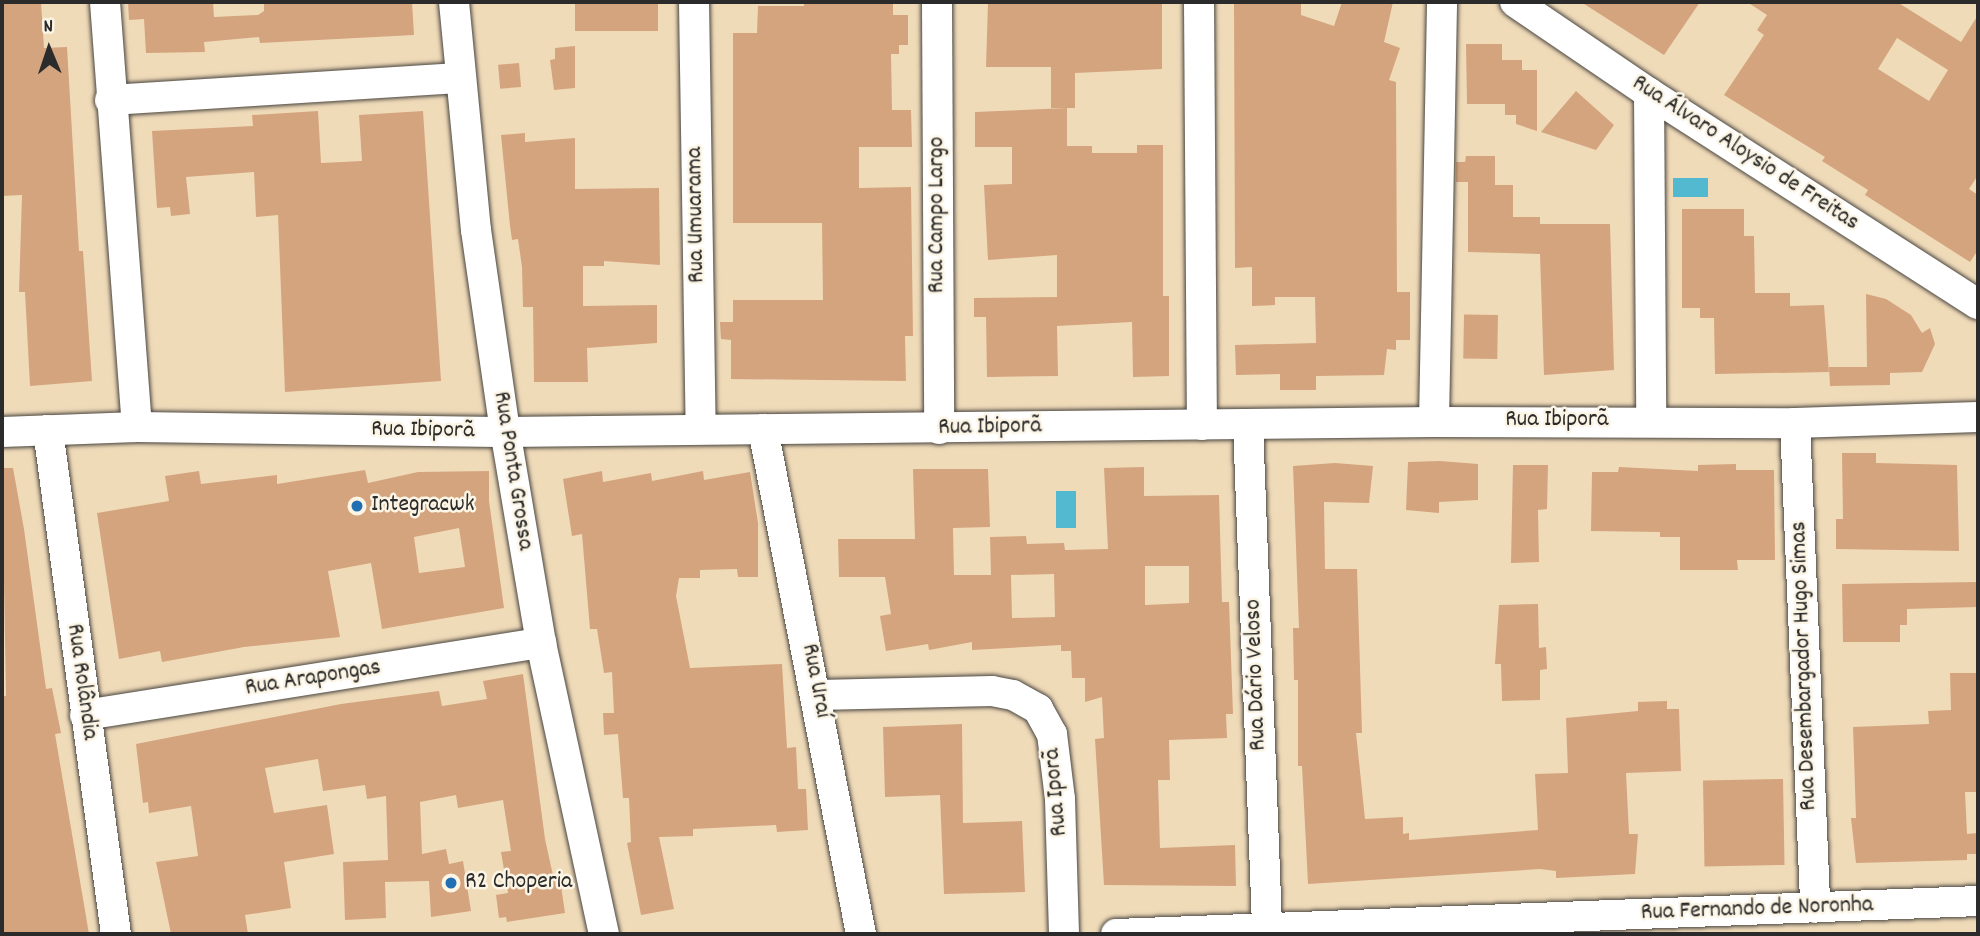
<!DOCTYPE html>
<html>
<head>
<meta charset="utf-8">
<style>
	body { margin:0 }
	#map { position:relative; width:1980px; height:936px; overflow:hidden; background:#f0dbb9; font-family:Dekko,sans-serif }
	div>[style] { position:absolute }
	.water>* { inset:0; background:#53b9d1; transform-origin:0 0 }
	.building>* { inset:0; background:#d4a47e; transform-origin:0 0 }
	.roads { filter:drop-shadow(0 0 2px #494540) drop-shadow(0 0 2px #494540) }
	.minor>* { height:30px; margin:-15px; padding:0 15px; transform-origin:15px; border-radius:15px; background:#fff }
	.dots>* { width:19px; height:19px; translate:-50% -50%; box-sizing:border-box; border:4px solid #fcf5e5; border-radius:50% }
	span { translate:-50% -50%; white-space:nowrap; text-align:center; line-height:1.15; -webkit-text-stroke:5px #fcf5e5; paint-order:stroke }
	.street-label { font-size:24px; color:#2b2b2b }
	.poi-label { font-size:24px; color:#2b2b2b }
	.left { translate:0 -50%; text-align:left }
	.frame { position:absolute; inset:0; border:4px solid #2b2b2b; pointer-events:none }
	.north { position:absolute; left:14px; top:14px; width:70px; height:70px; -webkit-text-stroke:5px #fcf5e5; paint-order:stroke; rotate:358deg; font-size:19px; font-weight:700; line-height:28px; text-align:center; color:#2b2b2b }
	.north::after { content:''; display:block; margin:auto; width:24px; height:32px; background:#2b2b2b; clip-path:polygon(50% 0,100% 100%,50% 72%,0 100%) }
</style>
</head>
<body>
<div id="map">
	<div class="water">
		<div style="left:1673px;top:178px;width:35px;height:19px"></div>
		<div style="left:1056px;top:491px;width:20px;height:37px"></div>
	</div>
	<div class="building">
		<div style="clip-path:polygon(2px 2px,41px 2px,44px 48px,67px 47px,79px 251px,83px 251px,92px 381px,30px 386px,25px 292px,19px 292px,22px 195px,2px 196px)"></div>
		<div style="clip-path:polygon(128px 2px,213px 2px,214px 17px,258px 15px,264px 11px,264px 2px,412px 2px,414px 35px,260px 43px,259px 37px,204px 42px,205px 52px,146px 53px,144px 19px,129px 20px)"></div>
		<div style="left:575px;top:2px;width:83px;height:29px"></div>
		<div style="clip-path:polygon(804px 2px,893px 3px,893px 15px,908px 15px,908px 45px,899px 45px,899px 54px,891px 54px,892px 110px,911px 110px,912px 147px,859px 147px,859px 188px,911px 187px,913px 336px,905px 336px,906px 381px,731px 379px,731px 340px,721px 339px,720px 322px,733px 322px,733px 300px,823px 300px,822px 223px,733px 223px,733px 33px,757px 33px,758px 6px,804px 6px)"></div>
		<div style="clip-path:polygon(988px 2px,1162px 2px,1162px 69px,1075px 73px,1075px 108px,1051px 108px,1051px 67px,986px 67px)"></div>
		<div style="clip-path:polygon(1234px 2px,1301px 2px,1301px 15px,1334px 26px,1342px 2px,1393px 2px,1384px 42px,1400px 48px,1389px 80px,1396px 82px,1397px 292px,1410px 292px,1410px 340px,1396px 340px,1396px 350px,1387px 349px,1384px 375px,1316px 376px,1316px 390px,1280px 390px,1280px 374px,1236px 375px,1235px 345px,1316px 343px,1315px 297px,1275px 297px,1275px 305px,1252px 306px,1252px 267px,1235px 268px)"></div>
		<div style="clip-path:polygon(1581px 2px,1700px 2px,1664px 55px)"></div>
		<div style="clip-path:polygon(evenodd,1747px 2px,1897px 2px,1961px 42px,1978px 15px,1978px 175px,1969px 189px,1978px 195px,1978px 250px,1970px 262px,1865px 195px,1868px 190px,1822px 161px,1825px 157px,1724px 95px,1764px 35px,1757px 30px,1767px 15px,1747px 2px,1897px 38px,1948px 70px,1929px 101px,1878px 69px,1897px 38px)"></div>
		<div style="clip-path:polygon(1466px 44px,1502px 44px,1502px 60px,1522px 60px,1522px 70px,1537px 70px,1537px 131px,1516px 124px,1516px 115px,1505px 115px,1505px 104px,1467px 104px)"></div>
		<div style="clip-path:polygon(575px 46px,575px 88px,554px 90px,550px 60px,555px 59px,555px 48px)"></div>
		<div style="left:519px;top:63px;width:24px;height:21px;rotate:85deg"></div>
		<div style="clip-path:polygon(1576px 91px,1614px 125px,1596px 150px,1541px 132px)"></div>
		<div style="clip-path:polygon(1067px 108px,1067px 146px,1092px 146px,1092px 153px,1137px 153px,1137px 145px,1163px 145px,1163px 296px,1169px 296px,1169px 376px,1133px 377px,1132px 322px,1057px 326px,1058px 376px,987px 377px,986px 317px,974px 317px,974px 298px,1057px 297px,1057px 255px,988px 260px,984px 185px,1012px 184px,1012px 147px,975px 147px,975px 112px)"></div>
		<div style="clip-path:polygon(318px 111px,321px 163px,362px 161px,359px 115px,423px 111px,441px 381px,285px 392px,278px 215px,256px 217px,254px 172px,186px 177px,190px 214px,171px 216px,170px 207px,157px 208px,152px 131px,253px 126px,252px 115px)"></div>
		<div style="clip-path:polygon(525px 133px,525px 142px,575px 138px,575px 189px,659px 188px,660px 265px,604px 261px,604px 266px,583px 266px,583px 306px,657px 305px,657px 343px,587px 348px,588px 382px,534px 382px,533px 307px,523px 307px,522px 267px,518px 239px,512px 240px,510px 226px,501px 135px)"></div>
		<div style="clip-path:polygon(1466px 156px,1495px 156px,1495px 185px,1513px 185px,1513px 217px,1540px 217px,1540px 224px,1610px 224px,1614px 370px,1544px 375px,1540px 254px,1468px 252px,1468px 182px,1456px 182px,1456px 162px,1465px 162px)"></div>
		<div style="clip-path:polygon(1682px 209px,1744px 209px,1744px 236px,1754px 236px,1755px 293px,1790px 293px,1790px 306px,1824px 305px,1829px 372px,1715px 374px,1714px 318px,1700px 318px,1700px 308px,1682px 308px)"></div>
		<div style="clip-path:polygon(1866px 294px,1886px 299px,1911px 315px,1922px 333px,1930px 328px,1935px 344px,1922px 372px,1890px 373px,1890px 385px,1830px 386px,1829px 367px,1867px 367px)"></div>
		<div style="left:1498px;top:315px;width:44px;height:34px;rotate:91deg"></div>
		<div style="clip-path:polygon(1842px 453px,1876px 453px,1876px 463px,1957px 465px,1959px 551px,1836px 549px,1836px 519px,1843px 519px)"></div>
		<div style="clip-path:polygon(1440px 461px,1478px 464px,1478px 500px,1439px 502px,1439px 513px,1406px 510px,1408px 462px)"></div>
		<div style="clip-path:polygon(1335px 463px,1373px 466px,1369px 503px,1324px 502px,1325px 569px,1357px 569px,1362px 733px,1356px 733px,1365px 819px,1403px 817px,1403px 834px,1409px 833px,1409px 840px,1538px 830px,1535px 774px,1568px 773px,1566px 718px,1638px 711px,1638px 702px,1667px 701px,1667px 709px,1679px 709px,1681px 771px,1626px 773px,1629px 834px,1638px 834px,1635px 874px,1556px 878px,1556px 871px,1540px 869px,1308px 884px,1302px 766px,1298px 766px,1298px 680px,1294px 680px,1293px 628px,1299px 628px,1293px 466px)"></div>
		<div style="clip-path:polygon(1736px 464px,1736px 470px,1774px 470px,1775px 560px,1737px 560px,1738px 570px,1680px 570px,1680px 537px,1660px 537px,1660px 532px,1591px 531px,1592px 472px,1618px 472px,1619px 467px,1698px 471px,1698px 465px)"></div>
		<div style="clip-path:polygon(1513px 465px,1548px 465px,1547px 509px,1538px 510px,1539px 562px,1511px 563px)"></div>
		<div style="clip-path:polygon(evenodd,1144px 467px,1144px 496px,1219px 495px,1222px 602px,1229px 602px,1233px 714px,1226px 714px,1227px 738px,1169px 740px,1170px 780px,1158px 780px,1160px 848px,1235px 845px,1236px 886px,1104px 885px,1095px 739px,1104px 738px,1102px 697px,1085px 702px,1085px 678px,1072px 678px,1071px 651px,1061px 651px,1061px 645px,972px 650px,972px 642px,929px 650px,928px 644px,886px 651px,880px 616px,891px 614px,885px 577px,839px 577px,838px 539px,915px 539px,913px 469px,988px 469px,990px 527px,953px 528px,954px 575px,991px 575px,990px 537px,1026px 536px,1027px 544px,1064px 543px,1065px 550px,1108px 549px,1104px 468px,1144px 467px,1145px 566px,1189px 566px,1189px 603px,1145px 605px,1145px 566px,1144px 467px,1054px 574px,1055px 617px,1012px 618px,1011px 575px,1054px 574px)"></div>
		<div style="clip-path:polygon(2px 468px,13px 468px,24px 529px,46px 689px,52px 688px,61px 733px,55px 734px,89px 934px,2px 934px,2px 696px,6px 696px)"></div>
		<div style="clip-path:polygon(evenodd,365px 470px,368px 483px,418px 472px,489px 471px,489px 501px,504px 608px,382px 629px,371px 563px,328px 571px,340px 637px,244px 647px,162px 662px,160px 651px,119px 659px,97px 513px,169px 501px,165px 476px,199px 471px,201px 484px,277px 475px,277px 484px,365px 470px,459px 528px,465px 567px,419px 573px,414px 537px,459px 528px)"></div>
		<div style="clip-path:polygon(602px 471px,603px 482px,651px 473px,652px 481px,703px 471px,704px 480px,750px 472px,758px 523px,758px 577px,738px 577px,737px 569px,700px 570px,700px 578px,679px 578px,676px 596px,690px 668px,782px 664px,787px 748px,796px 747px,798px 789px,806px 789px,808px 830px,777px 832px,776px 825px,693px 829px,693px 836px,659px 837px,674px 909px,641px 915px,627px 843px,631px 842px,629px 798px,623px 798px,618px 734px,604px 735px,603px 713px,614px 713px,612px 672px,604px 673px,597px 629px,590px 629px,582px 534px,572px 536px,563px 479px)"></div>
		<div style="clip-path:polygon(1978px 582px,1978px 607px,1907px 609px,1907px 625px,1900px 625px,1900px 642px,1843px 642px,1842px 584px)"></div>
		<div style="clip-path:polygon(1538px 604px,1539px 648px,1546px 647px,1547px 669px,1540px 670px,1540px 700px,1502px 701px,1501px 664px,1495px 664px,1499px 605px)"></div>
		<div style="clip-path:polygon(1950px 673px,1978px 673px,1978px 792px,1965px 792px,1967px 834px,1978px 833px,1978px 854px,1967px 854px,1967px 860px,1856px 863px,1851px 818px,1856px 818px,1853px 727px,1929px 724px,1928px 711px,1951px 710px)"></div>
		<div style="clip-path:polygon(523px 674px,545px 839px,554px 880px,560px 879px,565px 913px,507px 922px,506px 917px,499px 918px,496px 895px,508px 893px,501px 852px,511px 851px,503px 800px,458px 808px,456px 795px,420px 802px,422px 854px,446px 849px,449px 864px,463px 861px,471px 911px,431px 917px,429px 881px,385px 882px,386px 918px,345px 920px,343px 862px,388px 860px,386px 796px,367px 799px,365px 785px,323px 791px,318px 759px,265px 768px,274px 813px,327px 805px,334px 854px,284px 862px,291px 908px,245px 915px,248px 934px,171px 934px,156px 862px,198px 856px,191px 806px,149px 813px,148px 802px,143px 803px,136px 744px,341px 704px,439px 691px,442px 706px,487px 699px,483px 681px)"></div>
		<div style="clip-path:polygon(962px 724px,963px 823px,1022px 821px,1025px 892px,944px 894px,940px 795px,885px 797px,883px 727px)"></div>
		<div style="left:1783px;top:779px;width:86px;height:80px;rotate:89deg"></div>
	</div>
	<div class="roads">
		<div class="minor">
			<div style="left:105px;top:2px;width:426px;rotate:85.7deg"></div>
			<div style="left:454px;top:2px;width:229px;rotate:84.5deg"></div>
			<div style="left:476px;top:230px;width:196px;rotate:81.8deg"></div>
			<div style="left:504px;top:424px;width:222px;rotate:80.4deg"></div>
			<div style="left:541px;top:643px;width:298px;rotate:77.8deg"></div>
			<div style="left:694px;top:2px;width:426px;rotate:89.1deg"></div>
			<div style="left:937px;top:2px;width:427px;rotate:89.7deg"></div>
			<div style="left:1199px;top:2px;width:423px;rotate:89.6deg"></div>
			<div style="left:1515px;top:2px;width:162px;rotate:34.2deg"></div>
			<div style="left:1649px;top:93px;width:391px;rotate:32.7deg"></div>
			<div style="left:1649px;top:93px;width:327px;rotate:89.6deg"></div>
			<div style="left:110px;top:100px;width:350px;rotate:-3.6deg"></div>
			<div style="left:1434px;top:422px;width:420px;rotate:-88.9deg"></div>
			<div style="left:1795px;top:423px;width:485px;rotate:87.6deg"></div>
			<div style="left:1248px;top:424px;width:502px;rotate:87.83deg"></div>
			<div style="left:763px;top:429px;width:514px;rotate:79.02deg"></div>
			<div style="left:48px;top:430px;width:509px;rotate:82.32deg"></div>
			<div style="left:2px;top:432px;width:135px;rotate:-2.1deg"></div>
			<div style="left:137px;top:427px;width:368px;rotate:0.8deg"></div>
			<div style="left:505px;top:432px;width:929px;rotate:-0.62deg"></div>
			<div style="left:1434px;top:422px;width:361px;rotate:0.2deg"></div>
			<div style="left:1795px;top:423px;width:183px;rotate:-1.9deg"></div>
			<div style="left:818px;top:695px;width:174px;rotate:-1.3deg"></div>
			<div style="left:992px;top:691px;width:21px;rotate:11deg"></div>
			<div style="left:1013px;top:695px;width:29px;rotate:29deg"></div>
			<div style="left:1038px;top:709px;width:29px;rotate:61deg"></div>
			<div style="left:1052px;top:734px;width:65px;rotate:83deg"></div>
			<div style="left:1060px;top:799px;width:135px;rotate:88.3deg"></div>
			<div style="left:85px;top:715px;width:462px;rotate:-9deg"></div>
			<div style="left:1116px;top:934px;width:863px;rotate:-2.19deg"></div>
		</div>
	</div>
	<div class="dots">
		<div style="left:357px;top:506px;background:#1f6fb2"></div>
		<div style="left:451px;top:883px;background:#1f6fb2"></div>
	</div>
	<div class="street-label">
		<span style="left:1745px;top:154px;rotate:33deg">Rua Álvaro Aloysio de Freitas</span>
		<span style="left:697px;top:215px;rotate:-91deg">Rua Umuarama</span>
		<span style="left:938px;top:215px;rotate:-90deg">Rua Campo Largo</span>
		<span style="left:1557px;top:421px">Rua Ibiporã</span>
		<span style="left:990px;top:428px;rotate:-1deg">Rua Ibiporã</span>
		<span style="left:423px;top:431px;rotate:1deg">Rua Ibiporã</span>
		<span style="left:512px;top:471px;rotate:81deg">Rua Ponta Grossa</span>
		<span style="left:1805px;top:666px;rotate:-92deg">Rua Desembargador Hugo Simas</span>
		<span style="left:1257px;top:675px;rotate:-92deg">Rua Dário Veloso</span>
		<span style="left:313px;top:679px;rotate:-9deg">Rua Arapongas</span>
		<span style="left:815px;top:681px;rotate:79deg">Rua Uraí</span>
		<span style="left:81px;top:682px;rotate:82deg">Rua Rolândia</span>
		<span style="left:1057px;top:792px;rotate:-95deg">Rua Iporã</span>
		<span style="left:1757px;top:910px;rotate:-2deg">Rua Fernando de Noronha</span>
	</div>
	<div class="poi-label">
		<span class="left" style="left:371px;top:506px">Integracwk</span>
		<span class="left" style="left:465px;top:883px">R2 Choperia</span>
	</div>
	<div class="frame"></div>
	<div class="north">N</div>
</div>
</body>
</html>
